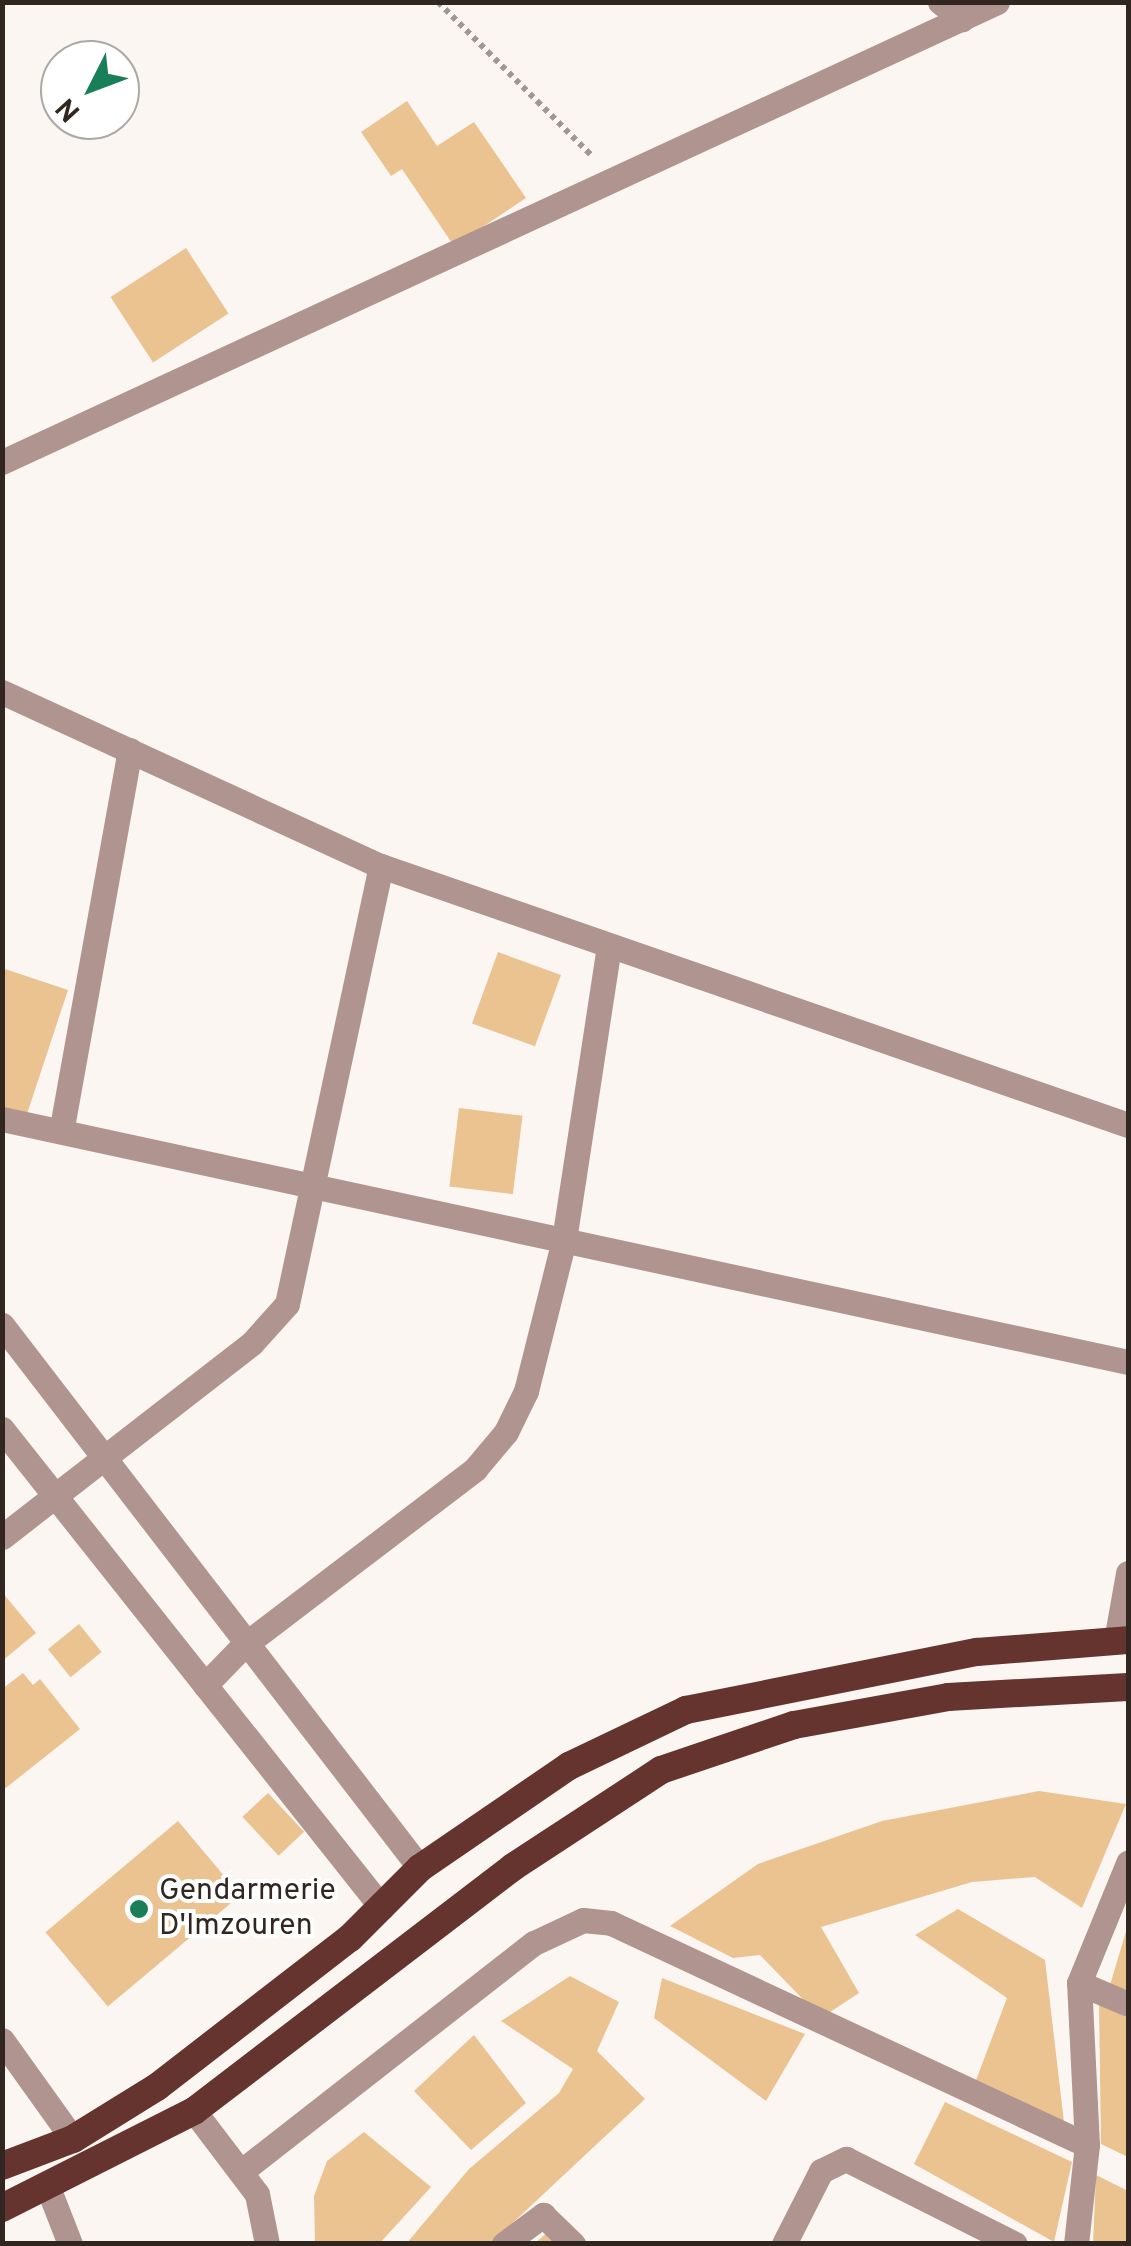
<!DOCTYPE html>
<html>
<head>
<meta charset="utf-8">
<style>
	body { margin:0 }
	#map { position:relative; width:1131px; height:2246px; overflow:hidden; background:#fbf6f2; font-family:Overpass,sans-serif }
	div>[style] { position:absolute }
	.building>* { inset:0; background:#eac391; transform-origin:0 0 }
	.path>* { height:6px; margin-top:-3px; transform-origin:0; background:repeating-linear-gradient(90deg,#9f9792 0 5px,transparent 0 10px) }
	.minor>* { height:25px; margin:-12.5px; padding:0 12.5px; transform-origin:12.5px; border-radius:12.5px; background:#b0948f }
	.trunk>* { height:28px; margin:-14px; padding:0 14px; transform-origin:14px; border-radius:14px; background:#66342e }
	.dots>* { width:28px; height:28px; translate:-50% -50%; box-sizing:border-box; border:5px solid #fff; border-radius:50% }
	span { translate:-50% -50%; white-space:nowrap; text-align:center; line-height:1.15; -webkit-text-stroke:8px #fff; paint-order:stroke }
	.poi-label { font-size:30px; color:#312620 }
	.left { translate:0 -50%; text-align:left }
	.frame { position:absolute; inset:0; border:5px solid #312620; pointer-events:none }
	.north { position:absolute; left:40px; top:40px; width:100px; height:100px; box-sizing:border-box; background:#fff; border:2px solid #ada8a6; border-radius:50%; rotate:228deg; font-size:28px; font-weight:700; line-height:40px; text-align:center; color:#312620 }
	.north::after { content:''; display:block; margin:auto; width:35px; height:45px; background:#197f59; clip-path:polygon(50% 0,100% 100%,50% 72%,0 100%) }
</style>
</head>
<body>
<div id="map">
	<div class="building">
		<div style="clip-path:polygon(407px 101px,437px 146px,474px 122px,526px 198px,454px 246px,402px 169px,391px 176px,361px 132px)"></div>
		<div style="left:186px;top:248px;width:78px;height:90px;rotate:57deg"></div>
		<div style="left:498px;top:952px;width:67px;height:76px;rotate:20deg"></div>
		<div style="clip-path:polygon(2px 968px,68px 990px,25px 1120px,2px 1112px)"></div>
		<div style="left:459px;top:1108px;width:64px;height:79px;rotate:7deg"></div>
		<div style="clip-path:polygon(2px 1592px,36px 1633px,2px 1661px)"></div>
		<div style="left:79px;top:1624px;width:36px;height:40px;rotate:51deg"></div>
		<div style="clip-path:polygon(23px 1673px,33px 1685px,40px 1679px,80px 1729px,2px 1791px,2px 1689px)"></div>
		<div style="clip-path:polygon(1039px 1791px,1126px 1804px,1082px 1908px,1035px 1877px,972px 1882px,821px 1927px,859px 1993px,821px 2018px,760px 1955px,733px 1958px,670px 1926px,758px 1864px,882px 1821px)"></div>
		<div style="left:268px;top:1793px;width:53px;height:35px;rotate:47deg"></div>
		<div style="left:178px;top:1821px;width:97px;height:173px;rotate:50deg"></div>
		<div style="clip-path:polygon(958px 1909px,1045px 1960px,1064px 2122px,975px 2083px,1007px 1998px,915px 1935px)"></div>
		<div style="clip-path:polygon(1128px 1925px,1128px 1994px,1110px 1985px)"></div>
		<div style="clip-path:polygon(570px 1976px,619px 2002px,597px 2051px,645px 2099px,490px 2244px,406px 2244px,469px 2169px,559px 2093px,573px 2069px,501px 2021px)"></div>
		<div style="clip-path:polygon(662px 1978px,805px 2034px,766px 2101px,654px 2018px)"></div>
		<div style="clip-path:polygon(1099px 2004px,1128px 2018px,1128px 2157px,1101px 2144px)"></div>
		<div style="clip-path:polygon(474px 2035px,526px 2103px,471px 2150px,414px 2091px)"></div>
		<div style="clip-path:polygon(945px 2102px,1072px 2162px,1054px 2242px,914px 2164px)"></div>
		<div style="clip-path:polygon(364px 2132px,431px 2187px,379px 2244px,315px 2244px,314px 2196px,327px 2161px)"></div>
		<div style="clip-path:polygon(1096px 2175px,1128px 2191px,1128px 2244px,1093px 2244px)"></div>
		<div style="clip-path:polygon(549px 2231px,558px 2244px,534px 2244px)"></div>
	</div>
	<div class="path">
		<div style="left:438px;top:2px;width:219px;rotate:45deg"></div>
	</div>
	<div class="minor">
		<div style="left:940px;top:2px;width:28px;rotate:38deg"></div>
		<div style="left:2px;top:462px;width:1096px;rotate:-24.81deg"></div>
		<div style="left:2px;top:692px;width:417px;rotate:24.7deg"></div>
		<div style="left:381px;top:866px;width:791px;rotate:19.12deg"></div>
		<div style="left:2px;top:1119px;width:1152px;rotate:12.18deg"></div>
		<div style="left:62px;top:1127px;width:383px;rotate:-79.8deg"></div>
		<div style="left:2px;top:1325px;width:685px;rotate:52.41deg"></div>
		<div style="left:2px;top:1429px;width:611px;rotate:51.57deg"></div>
		<div style="left:2px;top:1537px;width:316px;rotate:-37.8deg"></div>
		<div style="left:252px;top:1343px;width:52px;rotate:-48.1deg"></div>
		<div style="left:287px;top:1304px;width:448px;rotate:-77.9deg"></div>
		<div style="left:1116px;top:1641px;width:69px;rotate:-80deg"></div>
		<div style="left:205px;top:1685px;width:54px;rotate:-45.7deg"></div>
		<div style="left:243px;top:1646px;width:292px;rotate:-37.3deg"></div>
		<div style="left:475px;top:1469px;width:48px;rotate:-50deg"></div>
		<div style="left:506px;top:1432px;width:46px;rotate:-64deg"></div>
		<div style="left:526px;top:1391px;width:156px;rotate:-75.9deg"></div>
		<div style="left:564px;top:1240px;width:292px;rotate:-81.3deg"></div>
		<div style="left:1079px;top:1983px;width:53px;rotate:23.2deg"></div>
		<div style="left:2px;top:2040px;width:122px;rotate:54.4deg"></div>
		<div style="left:194px;top:2111px;width:104px;rotate:52.8deg"></div>
		<div style="left:257px;top:2194px;width:51px;rotate:78.7deg"></div>
		<div style="left:243px;top:2170px;width:369px;rotate:-38deg"></div>
		<div style="left:534px;top:1943px;width:54px;rotate:-25.1deg"></div>
		<div style="left:583px;top:1920px;width:28px;rotate:6deg"></div>
		<div style="left:611px;top:1923px;width:525px;rotate:25deg"></div>
		<div style="left:49px;top:2190px;width:58px;rotate:68.7deg"></div>
		<div style="left:504px;top:2244px;width:49px;rotate:-36.6deg"></div>
		<div style="left:543px;top:2215px;width:42px;rotate:44deg"></div>
		<div style="left:784px;top:2244px;width:82px;rotate:-63.1deg"></div>
		<div style="left:821px;top:2171px;width:28px;rotate:-26deg"></div>
		<div style="left:846px;top:2159px;width:189px;rotate:26.7deg"></div>
		<div style="left:1076px;top:2244px;width:100px;rotate:-83.7deg"></div>
		<div style="left:1087px;top:2145px;width:162px;rotate:-92.8deg"></div>
		<div style="left:1079px;top:1983px;width:130px;rotate:-67.8deg"></div>
	</div>
	<div class="trunk">
		<div style="left:2px;top:2166px;width:76px;rotate:-20.8deg"></div>
		<div style="left:73px;top:2139px;width:99px;rotate:-31.8deg"></div>
		<div style="left:157px;top:2087px;width:244px;rotate:-37.7deg"></div>
		<div style="left:350px;top:1938px;width:99px;rotate:-45deg"></div>
		<div style="left:420px;top:1868px;width:181px;rotate:-34.4deg"></div>
		<div style="left:569px;top:1766px;width:130px;rotate:-25.6deg"></div>
		<div style="left:686px;top:1710px;width:297px;rotate:-11.3deg"></div>
		<div style="left:977px;top:1652px;width:151px;rotate:-4.5deg"></div>
		<div style="left:2px;top:2208px;width:215px;rotate:-26.8deg"></div>
		<div style="left:194px;top:2111px;width:402px;rotate:-37.4deg"></div>
		<div style="left:513px;top:1867px;width:177px;rotate:-33.2deg"></div>
		<div style="left:661px;top:1770px;width:140px;rotate:-18.7deg"></div>
		<div style="left:794px;top:1725px;width:157px;rotate:-10.3deg"></div>
		<div style="left:948px;top:1697px;width:180px;rotate:-3.2deg"></div>
	</div>
	<div class="dots">
		<div style="left:139px;top:1909px;background:#197f59"></div>
	</div>
	<div class="poi-label">
		<span class="left" style="left:159px;top:1909px">Gendarmerie<br>D'Imzouren</span>
	</div>
	<div class="frame"></div>
	<div class="north">N</div>
</div>
</body>
</html>
